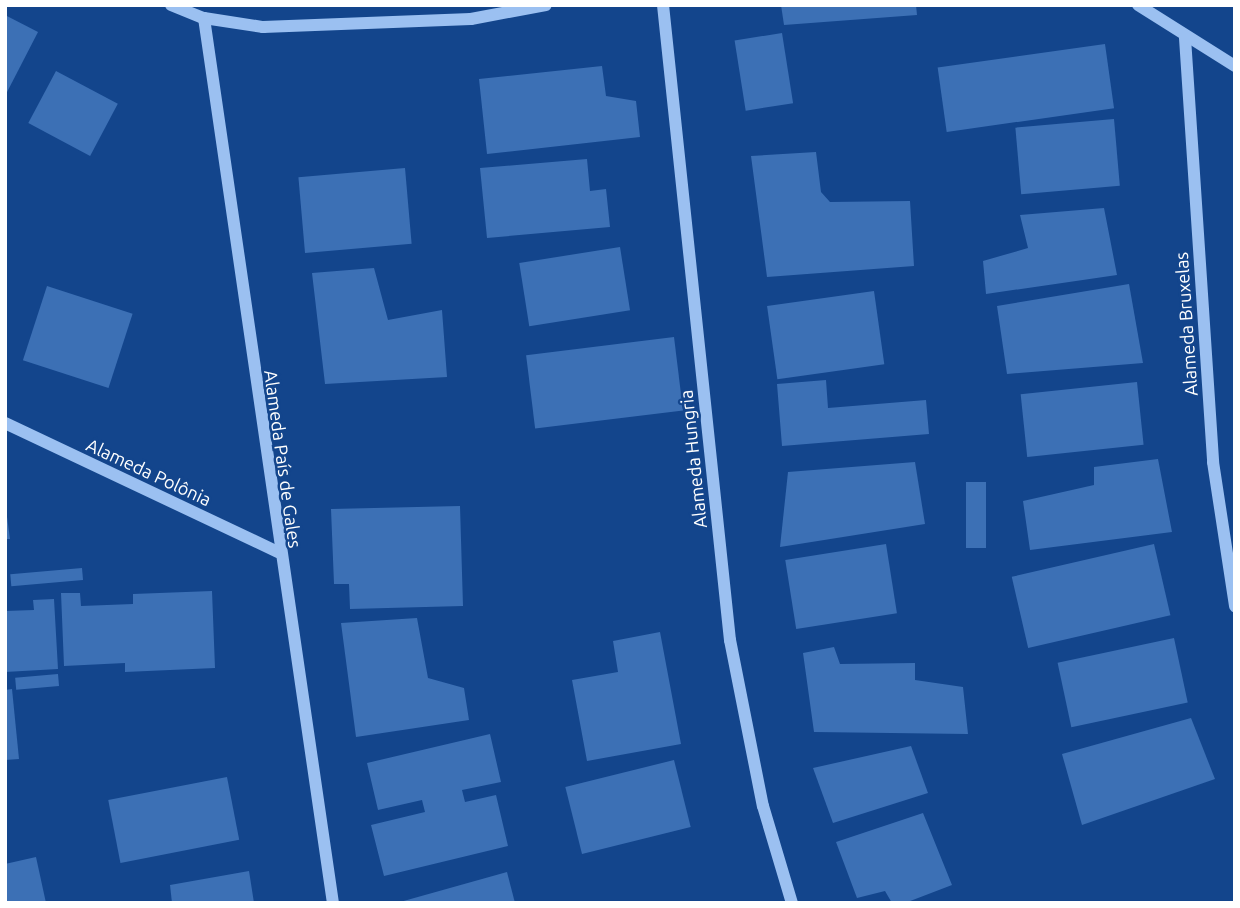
<!DOCTYPE html>
<html>
<head>
<meta charset="utf-8">
<style>
	body { margin:0 }
	#map { position:relative; width:1240px; height:908px; overflow:hidden; background:#13458c; font-family:Ubuntu,sans-serif }
	div>[style] { position:absolute }
	.building>* { inset:0; background:#3c70b5; transform-origin:0 0 }
	.minor>* { height:12px; margin:-6px; padding:0 6px; transform-origin:6px; border-radius:6px; background:#9bc0f1 }
	span { translate:-50% -50%; white-space:nowrap; text-align:center; line-height:1.15; -webkit-text-stroke:5px #13458c; paint-order:stroke }
	.street-label { font-size:18px; color:#fff }
	.frame { position:absolute; inset:0; border:7px solid #fff; pointer-events:none }
</style>
</head>
<body>
<div id="map">
	<div class="building">
		<div style="clip-path:polygon(781px 5px,916px 5px,917px 15px,784px 25px)"></div>
		<div style="clip-path:polygon(5px 15px,38px 32px,5px 96px)"></div>
		<div style="left:782px;top:33px;width:71px;height:48px;rotate:81deg"></div>
		<div style="left:1105px;top:44px;width:65px;height:169px;rotate:82deg"></div>
		<div style="clip-path:polygon(602px 66px,606px 96px,636px 101px,640px 137px,487px 154px,479px 79px)"></div>
		<div style="left:56px;top:71px;width:70px;height:59px;rotate:28deg"></div>
		<div style="left:1114px;top:119px;width:67px;height:99px;rotate:85deg"></div>
		<div style="clip-path:polygon(816px 152px,821px 192px,830px 202px,910px 201px,914px 266px,767px 277px,751px 156px)"></div>
		<div style="clip-path:polygon(587px 159px,590px 191px,606px 189px,610px 227px,487px 238px,480px 168px)"></div>
		<div style="left:405px;top:168px;width:76px;height:107px;rotate:85deg"></div>
		<div style="clip-path:polygon(1104px 208px,1117px 275px,986px 294px,983px 261px,1028px 248px,1020px 215px)"></div>
		<div style="left:620px;top:247px;width:64px;height:102px;rotate:81deg"></div>
		<div style="clip-path:polygon(374px 268px,388px 320px,442px 310px,447px 377px,325px 384px,312px 273px)"></div>
		<div style="clip-path:polygon(1129px 284px,1143px 363px,1007px 374px,997px 306px)"></div>
		<div style="left:47px;top:286px;width:90px;height:78px;rotate:18deg"></div>
		<div style="left:874px;top:291px;width:74px;height:108px;rotate:82deg"></div>
		<div style="left:674px;top:337px;width:74px;height:149px;rotate:83deg"></div>
		<div style="clip-path:polygon(826px 380px,828px 408px,926px 400px,929px 434px,782px 446px,777px 384px)"></div>
		<div style="left:1137px;top:382px;width:63px;height:117px;rotate:84deg"></div>
		<div style="clip-path:polygon(1158px 459px,1172px 532px,1030px 550px,1023px 501px,1094px 485px,1094px 467px)"></div>
		<div style="clip-path:polygon(915px 462px,925px 524px,780px 547px,788px 472px)"></div>
		<div style="left:966px;top:482px;width:20px;height:66px"></div>
		<div style="clip-path:polygon(5px 502px,10px 539px,5px 539px)"></div>
		<div style="clip-path:polygon(460px 506px,463px 606px,350px 609px,349px 584px,334px 584px,331px 509px)"></div>
		<div style="left:886px;top:544px;width:70px;height:102px;rotate:81deg"></div>
		<div style="left:1154px;top:544px;width:73px;height:146px;rotate:77deg"></div>
		<div style="left:82px;top:568px;width:12px;height:72px;rotate:85deg"></div>
		<div style="clip-path:polygon(212px 591px,215px 668px,125px 672px,125px 663px,64px 666px,61px 593px,80px 593px,81px 606px,133px 604px,133px 594px)"></div>
		<div style="clip-path:polygon(54px 599px,58px 669px,5px 672px,5px 611px,34px 610px,33px 600px)"></div>
		<div style="clip-path:polygon(417px 618px,428px 678px,464px 688px,469px 720px,356px 737px,341px 623px)"></div>
		<div style="clip-path:polygon(660px 632px,681px 744px,587px 761px,572px 680px,618px 672px,613px 641px)"></div>
		<div style="left:1174px;top:638px;width:66px;height:119px;rotate:78deg"></div>
		<div style="clip-path:polygon(834px 647px,840px 664px,915px 663px,915px 680px,963px 687px,968px 734px,814px 732px,803px 653px)"></div>
		<div style="left:58px;top:674px;width:12px;height:43px;rotate:85deg"></div>
		<div style="clip-path:polygon(12px 689px,19px 759px,5px 760px,5px 690px)"></div>
		<div style="clip-path:polygon(1191px 718px,1215px 779px,1082px 825px,1062px 754px)"></div>
		<div style="clip-path:polygon(490px 734px,501px 782px,462px 790px,465px 802px,496px 795px,508px 846px,384px 876px,371px 825px,425px 812px,422px 800px,378px 810px,367px 763px)"></div>
		<div style="clip-path:polygon(911px 746px,928px 793px,833px 823px,813px 768px)"></div>
		<div style="left:674px;top:760px;width:69px;height:112px;rotate:76deg"></div>
		<div style="left:227px;top:777px;width:64px;height:121px;rotate:79deg"></div>
		<div style="clip-path:polygon(923px 813px,952px 885px,905px 903px,892px 903px,885px 891px,857px 898px,836px 842px)"></div>
		<div style="clip-path:polygon(36px 857px,46px 903px,5px 903px,5px 864px)"></div>
		<div style="clip-path:polygon(249px 871px,254px 903px,172px 903px,170px 885px)"></div>
		<div style="clip-path:polygon(507px 872px,515px 903px,401px 903px,400px 902px)"></div>
	</div>
	<div class="minor">
		<div style="left:171px;top:5px;width:35px;rotate:22deg"></div>
		<div style="left:204px;top:18px;width:60px;rotate:8.7deg"></div>
		<div style="left:263px;top:27px;width:208px;rotate:-2.2deg"></div>
		<div style="left:471px;top:19px;width:76px;rotate:-10.6deg"></div>
		<div style="left:663px;top:5px;width:639px;rotate:83.98deg"></div>
		<div style="left:730px;top:640px;width:169px;rotate:78.8deg"></div>
		<div style="left:763px;top:806px;width:101px;rotate:73.4deg"></div>
		<div style="left:1138px;top:5px;width:115px;rotate:32.2deg"></div>
		<div style="left:204px;top:18px;width:894px;rotate:81.71deg"></div>
		<div style="left:1185px;top:38px;width:425px;rotate:86.2deg"></div>
		<div style="left:1213px;top:462px;width:146px;rotate:81.3deg"></div>
		<div style="left:5px;top:423px;width:302px;rotate:25.3deg"></div>
	</div>
	<div class="street-label">
		<span style="left:1186px;top:324px;rotate:-94deg">Alameda Bruxelas</span>
		<span style="left:283px;top:459px;rotate:82deg">Alameda País de Gales</span>
		<span style="left:693px;top:459px;rotate:-96deg">Alameda Hungria</span>
		<span style="left:149px;top:472px;rotate:25deg">Alameda Polônia</span>
	</div>
	<div class="frame"></div>
</div>
</body>
</html>
